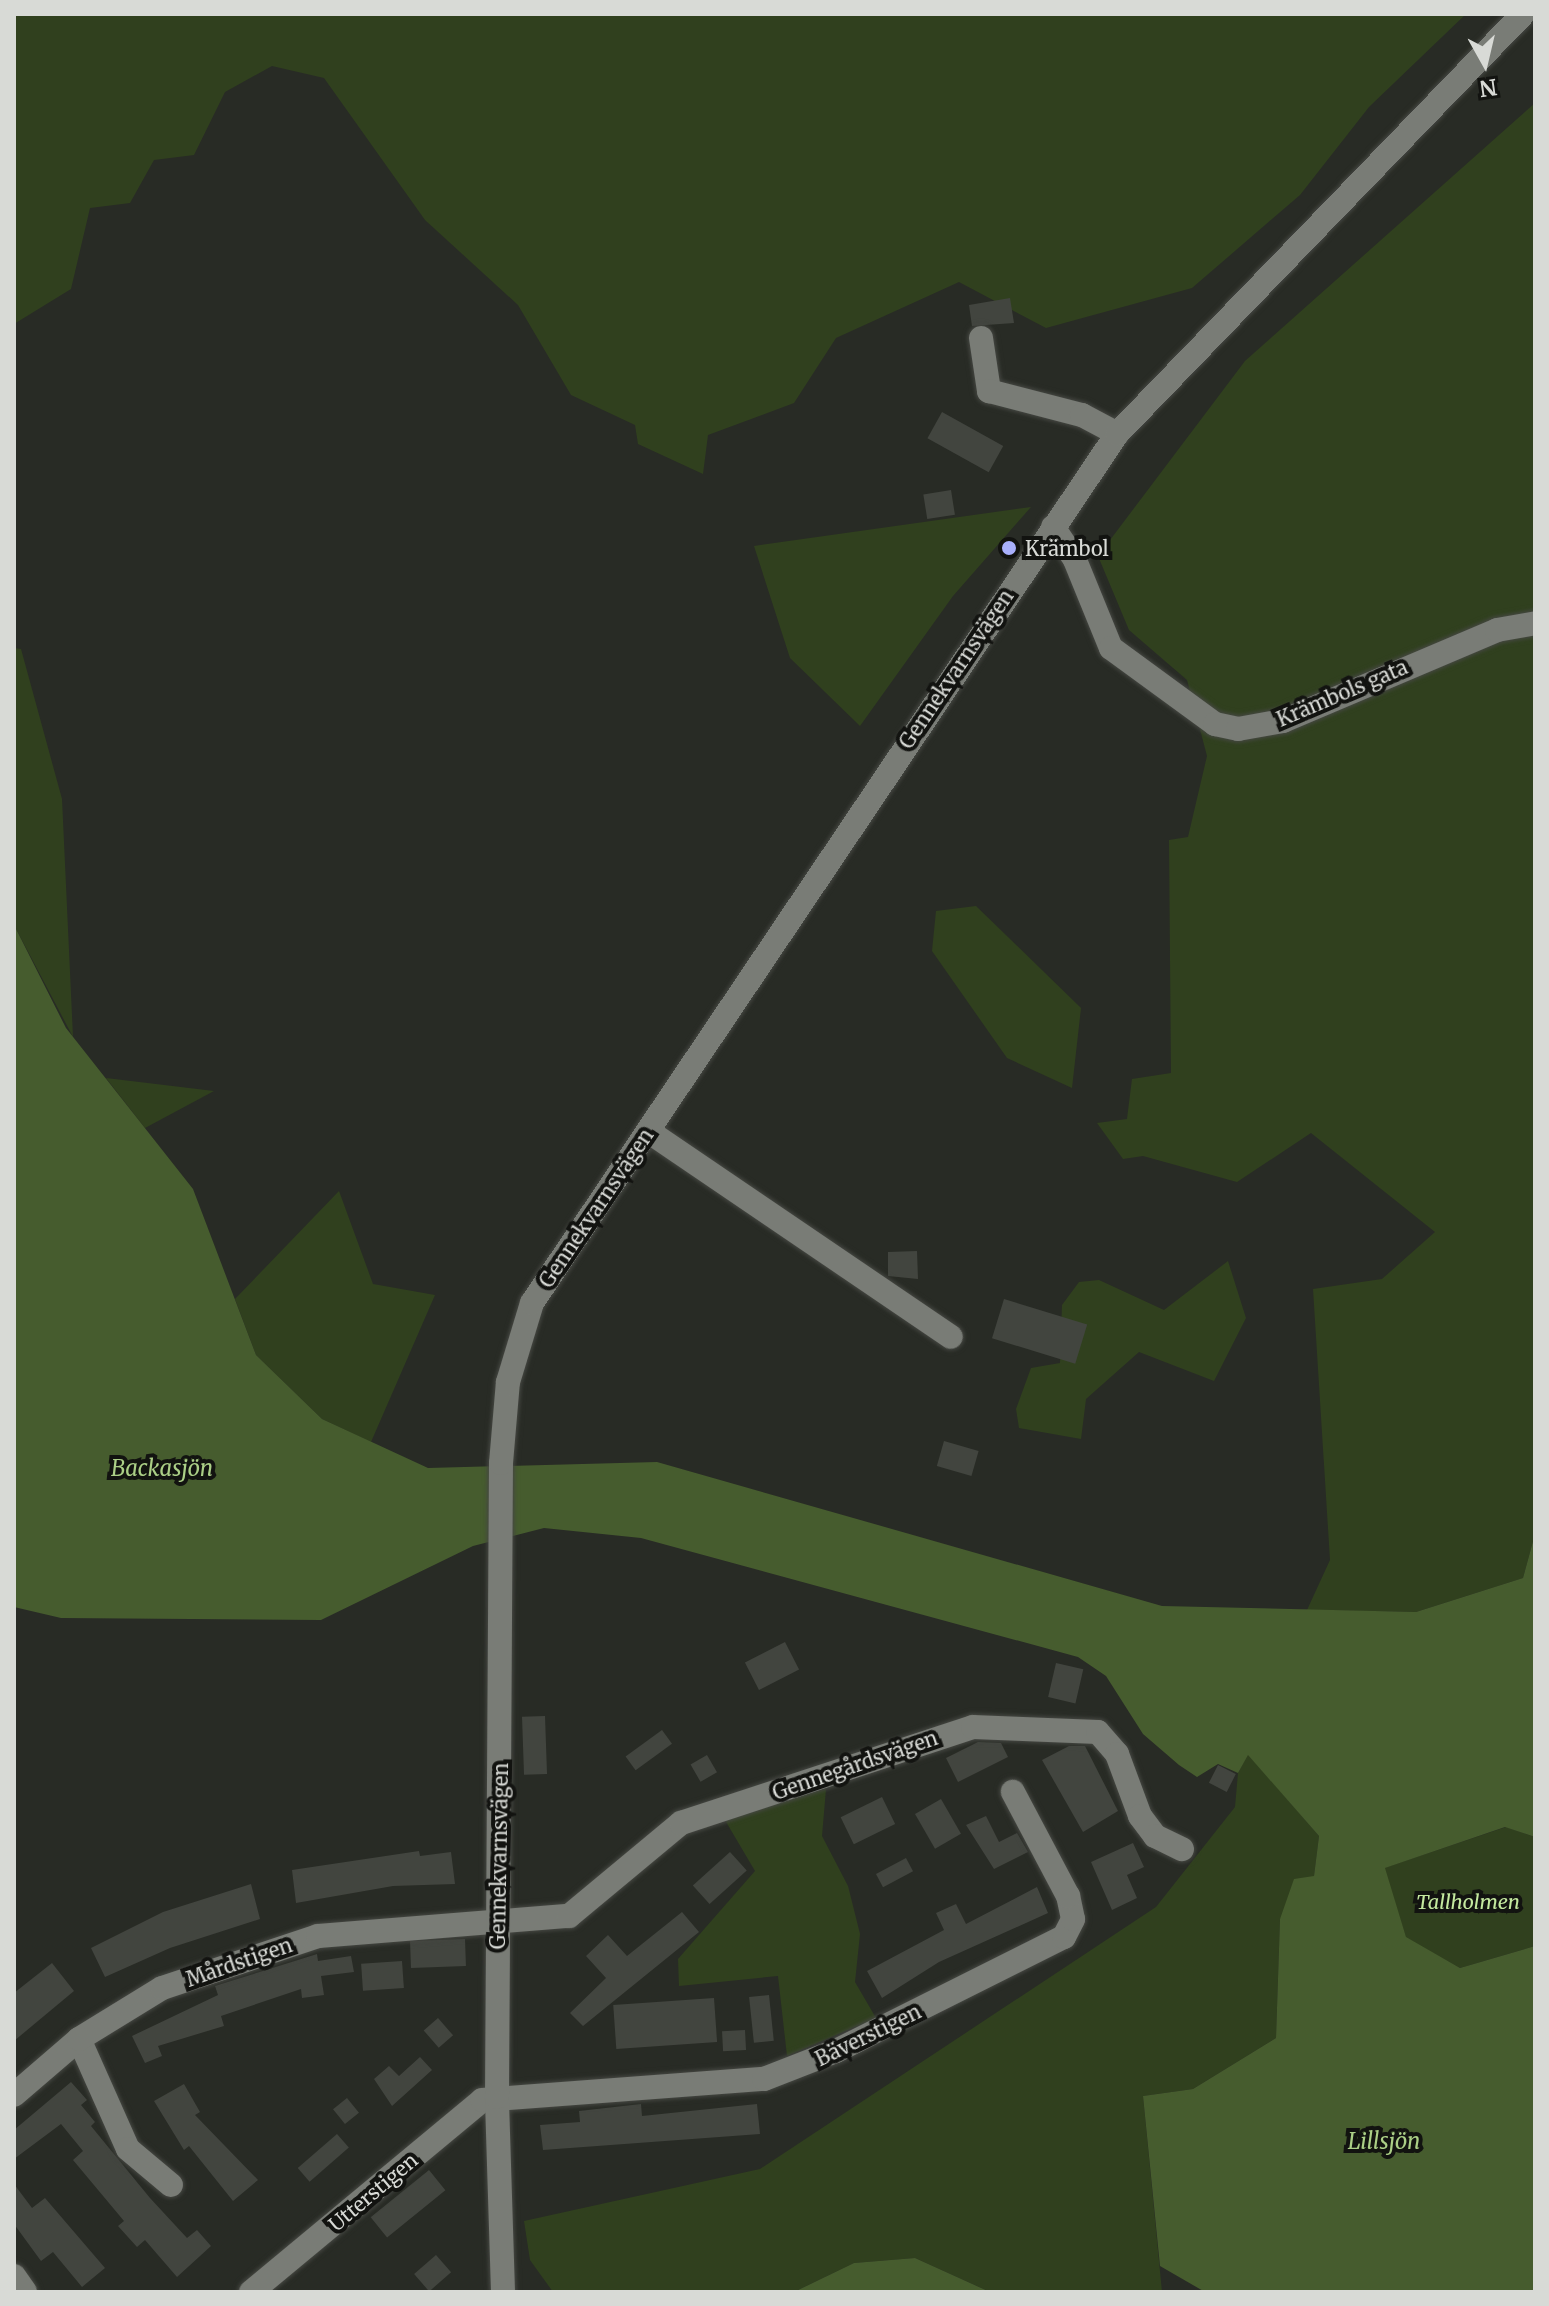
<!DOCTYPE html>
<html>
<head>
<meta charset="utf-8">
<style>
	body { margin:0 }
	#map { position:relative; width:1549px; height:2306px; overflow:hidden; background:#282b25; font-family:Merriweather,serif }
	div>[style] { position:absolute }
	.green>* { inset:0; background:#30401e }
	.water>* { inset:0; background:#465c2e }
	.building>* { inset:0; background:#42453f; transform-origin:0 0 }
	.roads { filter:drop-shadow(0 0 2px #454742) drop-shadow(0 0 2px #454742) }
	.minor>* { height:24px; margin:-12px; padding:0 12px; transform-origin:12px; border-radius:12px; background:#797c76 }
	.dots>* { width:22px; height:22px; translate:-50% -50%; box-sizing:border-box; border:4px solid #121310; border-radius:50% }
	span { translate:-50% -50%; white-space:nowrap; text-align:center; line-height:1.15; -webkit-text-stroke:8px #121310; paint-order:stroke }
	.poi-label { font-size:20px; color:#d8dad6 }
	.left { translate:0 -50%; text-align:left }
	.street-label { font-size:20px; color:#d8dad6 }
	.park-label { font-size:20px; color:#c4e99f; font-style:italic }
	.water-label { font-size:22px; color:#abcf86; font-style:italic }
	.frame { position:absolute; inset:0; border:16px solid #d8dad6; pointer-events:none }
	.north { position:absolute; left:1445px; top:24px; width:80px; height:80px; -webkit-text-stroke:6px #121310; paint-order:stroke; rotate:172deg; font-size:22px; font-weight:700; line-height:32px; text-align:center; color:#d8dad6 }
	.north::after { content:''; display:block; margin:auto; width:28px; height:36px; background:#d8dad6; clip-path:polygon(50% 0,100% 100%,50% 72%,0 100%) }
</style>
</head>
<body>
<div id="map">
	<div class="green">
		<div style="clip-path:polygon(14px 14px,1466px 14px,1369px 107px,1300px 195px,1192px 288px,1046px 328px,959px 282px,836px 338px,794px 403px,708px 435px,703px 474px,638px 444px,635px 425px,571px 395px,518px 305px,425px 220px,324px 78px,272px 66px,225px 92px,194px 155px,154px 160px,130px 203px,90px 208px,71px 289px,14px 324px)"></div>
		<div style="clip-path:polygon(1535px 103px,1535px 1534px,1523px 1578px,1416px 1612px,1307px 1610px,1330px 1560px,1313px 1289px,1382px 1279px,1435px 1232px,1311px 1133px,1237px 1182px,1143px 1156px,1123px 1159px,1097px 1123px,1127px 1119px,1132px 1079px,1171px 1073px,1169px 840px,1188px 837px,1207px 756px,1187px 680px,1129px 630px,1098px 556px,1245px 361px)"></div>
		<div style="clip-path:polygon(1031px 507px,953px 596px,860px 726px,790px 658px,754px 546px)"></div>
		<div style="clip-path:polygon(14px 648px,21px 649px,62px 799px,73px 1037px,14px 925px)"></div>
		<div style="clip-path:polygon(976px 906px,1081px 1008px,1072px 1088px,1007px 1058px,932px 951px,936px 911px)"></div>
		<div style="clip-path:polygon(106px 1078px,214px 1091px,145px 1128px)"></div>
		<div style="clip-path:polygon(339px 1191px,373px 1284px,435px 1295px,371px 1442px,322px 1419px,256px 1355px,235px 1299px)"></div>
		<div style="clip-path:polygon(1228px 1261px,1246px 1318px,1214px 1381px,1139px 1352px,1086px 1399px,1081px 1439px,1019px 1428px,1016px 1409px,1031px 1368px,1060px 1363px,1062px 1305px,1079px 1282px,1099px 1280px,1164px 1310px)"></div>
		<div style="clip-path:polygon(1248px 1754px,1319px 1836px,1314px 1876px,1280px 1919px,1276px 2038px,1193px 2089px,1143px 2096px,1162px 2292px,990px 2292px,915px 2258px,854px 2263px,794px 2292px,553px 2292px,530px 2260px,524px 2221px,760px 2169px,1156px 1907px,1235px 1807px,1238px 1773px)"></div>
		<div style="clip-path:polygon(826px 1789px,822px 1836px,848px 1886px,860px 1934px,855px 1982px,876px 2018px,787px 2056px,778px 1976px,679px 1986px,678px 1959px,755px 1871px,722px 1815px)"></div>
		<div style="clip-path:polygon(1506px 1827px,1535px 1837px,1535px 1946px,1460px 1968px,1406px 1938px,1384px 1868px)"></div>
	</div>
	<div class="water">
		<div style="clip-path:polygon(14px 925px,66px 1028px,193px 1189px,256px 1355px,322px 1419px,428px 1468px,657px 1462px,1162px 1606px,1416px 1612px,1523px 1578px,1535px 1534px,1535px 1837px,1505px 1827px,1385px 1868px,1406px 1937px,1460px 1968px,1535px 1946px,1535px 2292px,1205px 2292px,1160px 2266px,1143px 2096px,1193px 2089px,1276px 2038px,1280px 1919px,1294px 1879px,1314px 1876px,1319px 1836px,1248px 1755px,1238px 1773px,1218px 1764px,1197px 1777px,1179px 1765px,1143px 1734px,1106px 1676px,1078px 1657px,641px 1538px,544px 1528px,473px 1546px,321px 1620px,61px 1618px,14px 1607px)"></div>
		<div style="clip-path:polygon(915px 2258px,990px 2292px,794px 2292px,854px 2263px)"></div>
	</div>
	<div class="building">
		<div style="clip-path:polygon(1010px 298px,1014px 323px,972px 326px,969px 305px)"></div>
		<div style="left:942px;top:412px;width:70px;height:30px;rotate:29deg"></div>
		<div style="left:951px;top:490px;width:25px;height:28px;rotate:81deg"></div>
		<div style="clip-path:polygon(917px 1251px,918px 1279px,888px 1276px,888px 1252px)"></div>
		<div style="left:1004px;top:1299px;width:87px;height:41px;rotate:17deg"></div>
		<div style="left:944px;top:1441px;width:36px;height:26px;rotate:16deg"></div>
		<div style="left:785px;top:1642px;width:31px;height:45px;rotate:63deg"></div>
		<div style="left:1056px;top:1663px;width:28px;height:35px;rotate:13deg"></div>
		<div style="left:545px;top:1716px;width:58px;height:23px;rotate:88deg"></div>
		<div style="left:662px;top:1730px;width:17px;height:45px;rotate:54deg"></div>
		<div style="clip-path:polygon(978px 1742px,1001px 1743px,1008px 1757px,958px 1782px,946px 1758px)"></div>
		<div style="clip-path:polygon(1069px 1746px,1085px 1746px,1118px 1811px,1083px 1832px,1042px 1760px)"></div>
		<div style="left:707px;top:1755px;width:20px;height:19px;rotate:60deg"></div>
		<div style="left:1218px;top:1765px;width:20px;height:20px;rotate:27deg"></div>
		<div style="left:882px;top:1797px;width:30px;height:46px;rotate:64deg"></div>
		<div style="left:941px;top:1799px;width:40px;height:30px;rotate:60deg"></div>
		<div style="clip-path:polygon(986px 1816px,999px 1842px,1017px 1833px,1028px 1852px,994px 1869px,966px 1825px)"></div>
		<div style="clip-path:polygon(1133px 1843px,1144px 1867px,1127px 1875px,1137px 1898px,1112px 1910px,1091px 1862px)"></div>
		<div style="clip-path:polygon(419px 1851px,420px 1856px,451px 1852px,455px 1884px,393px 1886px,296px 1903px,292px 1870px)"></div>
		<div style="left:730px;top:1852px;width:25px;height:50px;rotate:48deg"></div>
		<div style="left:906px;top:1858px;width:15px;height:34px;rotate:62deg"></div>
		<div style="clip-path:polygon(251px 1884px,260px 1919px,170px 1948px,105px 1977px,91px 1948px,163px 1912px)"></div>
		<div style="clip-path:polygon(1037px 1887px,1048px 1913px,939px 1962px,882px 1998px,867px 1971px,944px 1930px,936px 1913px,956px 1904px,966px 1924px)"></div>
		<div style="clip-path:polygon(682px 1912px,699px 1932px,583px 2026px,570px 2013px,606px 1978px,586px 1956px,608px 1935px,627px 1956px)"></div>
		<div style="left:465px;top:1939px;width:27px;height:55px;rotate:88deg"></div>
		<div style="clip-path:polygon(317px 1954px,318px 1961px,351px 1956px,354px 1972px,321px 1976px,324px 1995px,302px 1998px,301px 1989px,221px 2016px,224px 2026px,158px 2046px,162px 2056px,145px 2063px,132px 2036px,218px 1995px,215px 1986px)"></div>
		<div style="left:402px;top:1961px;width:27px;height:41px;rotate:86deg"></div>
		<div style="clip-path:polygon(52px 1963px,74px 1991px,14px 2041px,14px 1993px)"></div>
		<div style="left:769px;top:1995px;width:46px;height:20px;rotate:84deg"></div>
		<div style="left:714px;top:1998px;width:44px;height:101px;rotate:86deg"></div>
		<div style="left:438px;top:2018px;width:23px;height:19px;rotate:49deg"></div>
		<div style="left:745px;top:2030px;width:20px;height:23px;rotate:87deg"></div>
		<div style="clip-path:polygon(420px 2057px,432px 2070px,392px 2106px,374px 2079px,389px 2066px,399px 2076px)"></div>
		<div style="clip-path:polygon(71px 2082px,87px 2100px,81px 2105px,95px 2122px,91px 2126px,150px 2198px,187px 2238px,197px 2230px,211px 2246px,177px 2277px,145px 2240px,137px 2247px,118px 2226px,124px 2221px,73px 2160px,83px 2151px,61px 2124px,14px 2159px,14px 2130px)"></div>
		<div style="clip-path:polygon(184px 2084px,200px 2112px,195px 2115px,258px 2180px,233px 2201px,189px 2146px,184px 2150px,154px 2101px)"></div>
		<div style="left:347px;top:2098px;width:19px;height:18px;rotate:51deg"></div>
		<div style="clip-path:polygon(641px 2104px,642px 2116px,757px 2104px,760px 2134px,543px 2150px,540px 2125px,580px 2122px,579px 2111px)"></div>
		<div style="left:337px;top:2134px;width:18px;height:52px;rotate:49deg"></div>
		<div style="left:429px;top:2170px;width:26px;height:75px;rotate:51deg"></div>
		<div style="clip-path:polygon(14px 2184px,32px 2208px,45px 2198px,105px 2268px,82px 2287px,53px 2252px,41px 2261px,14px 2224px)"></div>
		<div style="left:436px;top:2255px;width:23px;height:29px;rotate:49deg"></div>
	</div>
	<div class="roads">
		<div class="minor">
			<div style="left:981px;top:338px;width:54px;rotate:81.4deg"></div>
			<div style="left:989px;top:391px;width:96px;rotate:14.5deg"></div>
			<div style="left:1082px;top:415px;width:40px;rotate:28deg"></div>
			<div style="left:1053px;top:527px;width:40px;rotate:56deg"></div>
			<div style="left:1075px;top:560px;width:95px;rotate:67.8deg"></div>
			<div style="left:1111px;top:648px;width:129px;rotate:36.2deg"></div>
			<div style="left:1215px;top:724px;width:24px;rotate:12deg"></div>
			<div style="left:1238px;top:729px;width:46px;rotate:-10.1deg"></div>
			<div style="left:1283px;top:721px;width:233px;rotate:-23deg"></div>
			<div style="left:1497px;top:630px;width:39px;rotate:-10deg"></div>
			<div style="left:648px;top:1131px;width:366px;rotate:34.2deg"></div>
			<div style="left:79px;top:2039px;width:120px;rotate:66deg"></div>
			<div style="left:128px;top:2149px;width:56px;rotate:39.9deg"></div>
			<div style="left:14px;top:2095px;width:86px;rotate:-40.7deg"></div>
			<div style="left:79px;top:2039px;width:97px;rotate:-31.6deg"></div>
			<div style="left:162px;top:1988px;width:164px;rotate:-18.4deg"></div>
			<div style="left:318px;top:1936px;width:252px;rotate:-4.6deg"></div>
			<div style="left:569px;top:1916px;width:146px;rotate:-39.7deg"></div>
			<div style="left:681px;top:1823px;width:307px;rotate:-18.2deg"></div>
			<div style="left:973px;top:1727px;width:125px;rotate:2.3deg"></div>
			<div style="left:1098px;top:1732px;width:29px;rotate:49deg"></div>
			<div style="left:1117px;top:1754px;width:66px;rotate:69.6deg"></div>
			<div style="left:1140px;top:1816px;width:25px;rotate:53deg"></div>
			<div style="left:1155px;top:1836px;width:30px;rotate:26deg"></div>
			<div style="left:14px;top:2276px;width:19px;rotate:55deg"></div>
			<div style="left:251px;top:2292px;width:300px;rotate:-39.7deg"></div>
			<div style="left:482px;top:2100px;width:283px;rotate:-4.3deg"></div>
			<div style="left:764px;top:2079px;width:77px;rotate:-21.3deg"></div>
			<div style="left:836px;top:2051px;width:255px;rotate:-26.6deg"></div>
			<div style="left:1064px;top:1937px;width:20px;rotate:-63deg"></div>
			<div style="left:1073px;top:1919px;width:24px;rotate:-102deg"></div>
			<div style="left:1068px;top:1896px;width:118px;rotate:-117.9deg"></div>
			<div style="left:503px;top:2292px;width:195px;rotate:-91.8deg"></div>
			<div style="left:497px;top:2097px;width:634px;rotate:-89.64deg"></div>
			<div style="left:501px;top:1463px;width:81px;rotate:-85.1deg"></div>
			<div style="left:508px;top:1382px;width:83px;rotate:-73.1deg"></div>
			<div style="left:532px;top:1303px;width:1048px;rotate:-56.05deg"></div>
			<div style="left:1117px;top:434px;width:584px;rotate:-45.97deg"></div>
		</div>
	</div>
	<div class="dots">
		<div style="left:1009px;top:548px;background:#a9b0fc"></div>
	</div>
	<div class="poi-label">
		<span class="left" style="left:1025px;top:548px">Krämbol</span>
	</div>
	<div class="street-label">
		<span style="left:956px;top:669px;rotate:-56deg">Gennekvarnsvägen</span>
		<span style="left:1342px;top:693px;rotate:-23deg">Krämbols gata</span>
		<span style="left:596px;top:1208px;rotate:-56deg">Gennekvarnsvägen</span>
		<span style="left:855px;top:1765px;rotate:-19deg">Gennegårdsvägen</span>
		<span style="left:499px;top:1856px;rotate:-89deg">Gennekvarnsvägen</span>
		<span style="left:239px;top:1962px;rotate:-19deg">Mårdstigen</span>
		<span style="left:868px;top:2035px;rotate:-26deg">Bäverstigen</span>
		<span style="left:373px;top:2192px;rotate:-40deg">Utterstigen</span>
	</div>
	<div class="park-label">
		<span style="left:1468px;top:1901px">Tallholmen</span>
	</div>
	<div class="water-label">
		<span style="left:162px;top:1469px">Backasjön</span>
		<span style="left:1384px;top:2142px">Lillsjön</span>
	</div>
	<div class="frame"></div>
	<div class="north">N</div>
</div>
</body>
</html>
